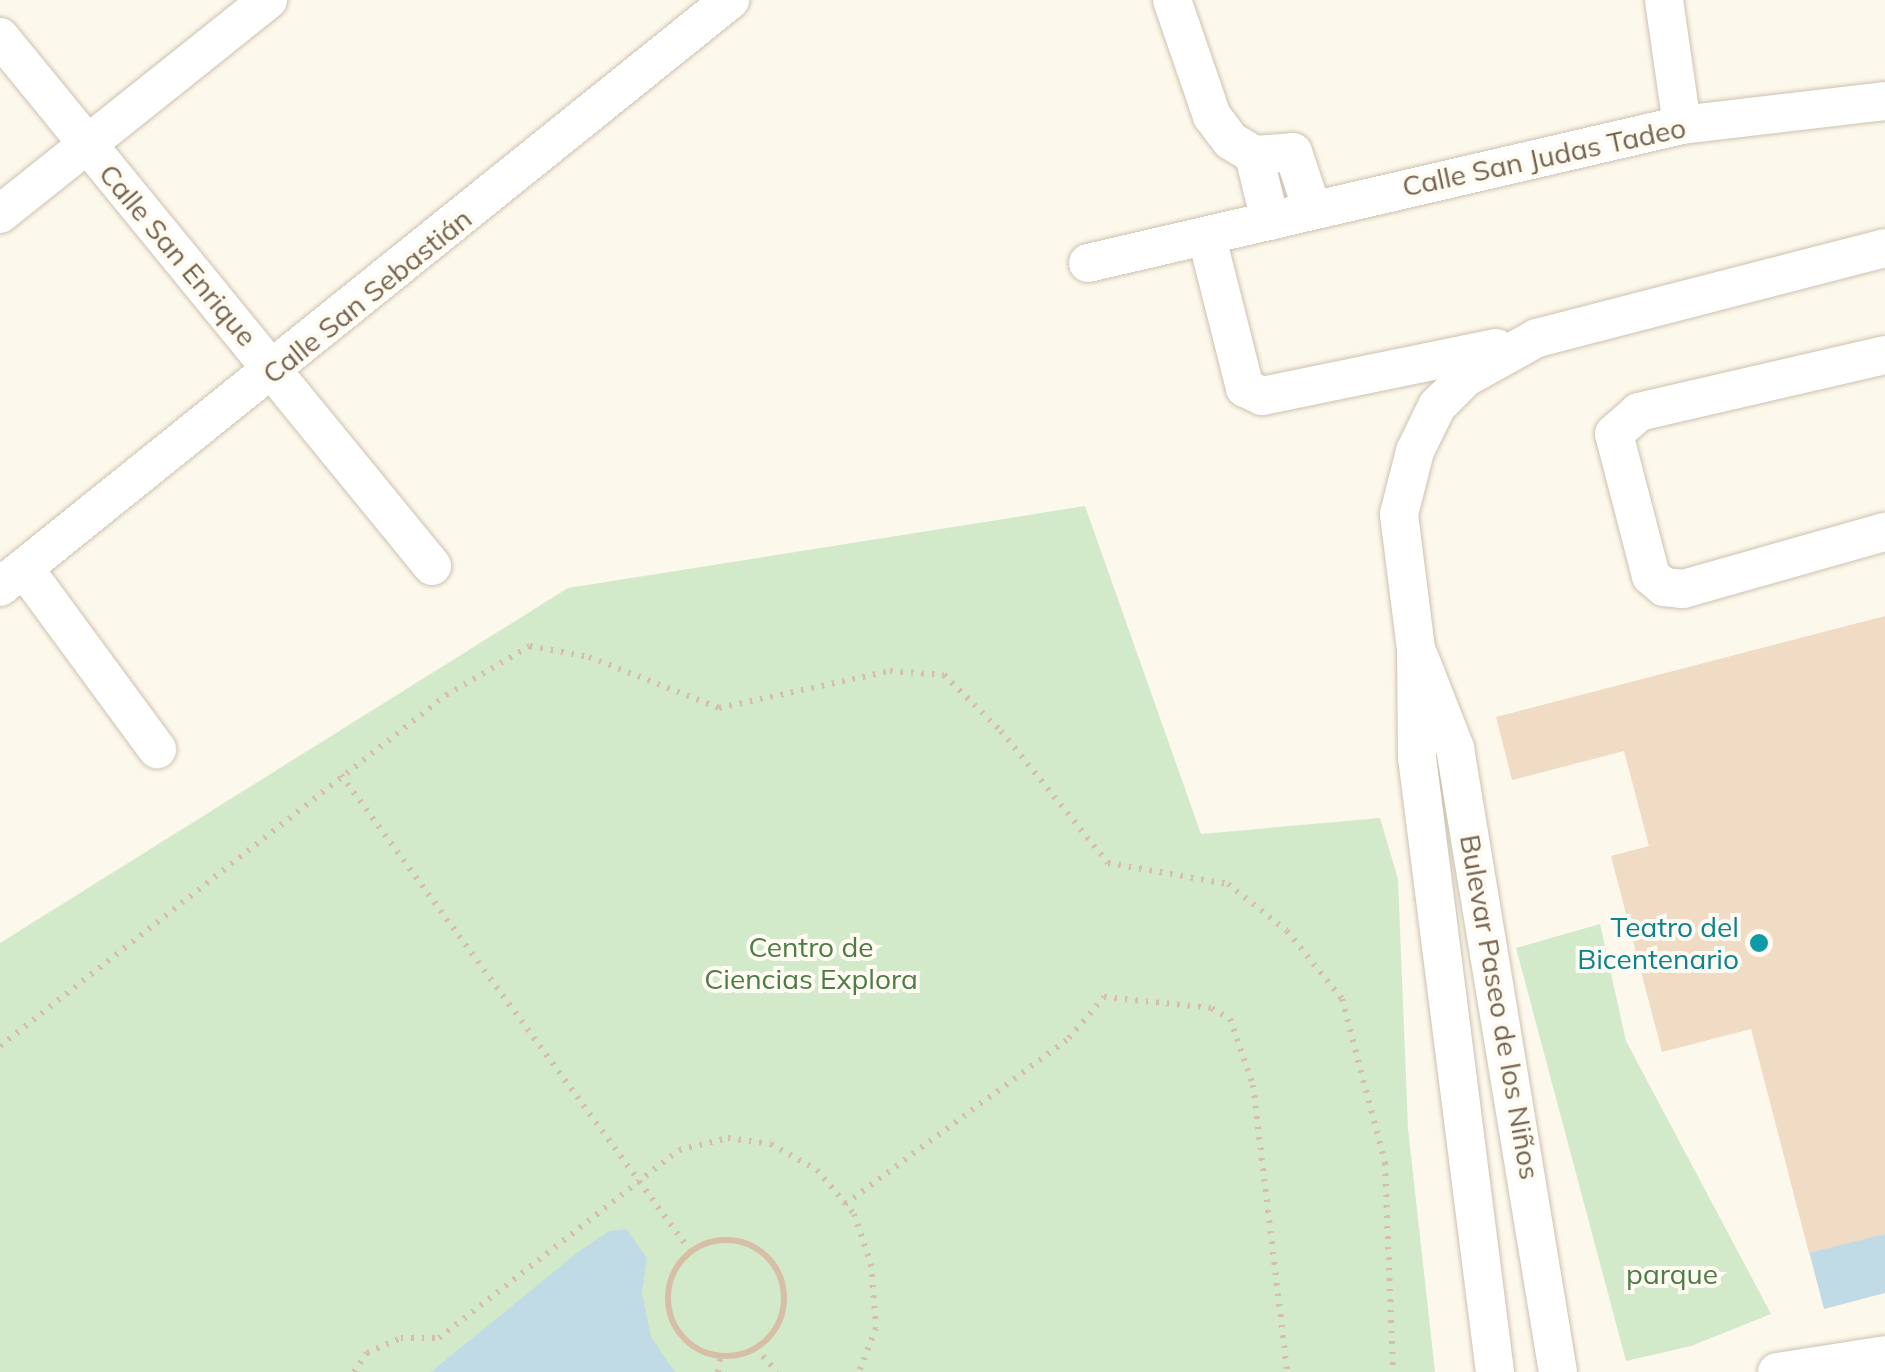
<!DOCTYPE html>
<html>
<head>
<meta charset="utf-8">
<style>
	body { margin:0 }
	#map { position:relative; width:1885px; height:1372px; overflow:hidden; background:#fcf8eb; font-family:Mulish,sans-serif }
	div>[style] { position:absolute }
	.green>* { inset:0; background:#d2eac9 }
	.water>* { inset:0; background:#c0dbe5 }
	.building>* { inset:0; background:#f0dbc4 }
	.path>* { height:6px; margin-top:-3px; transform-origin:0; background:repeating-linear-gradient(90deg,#d6bfa6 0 2.5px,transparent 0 10.5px) }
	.path>.ring { margin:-3px; padding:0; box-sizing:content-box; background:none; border:6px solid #d6bfa6; border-radius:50% }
	.roads { filter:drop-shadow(0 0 2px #cec1b0) drop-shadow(0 0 2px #cec1b0) }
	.minor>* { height:38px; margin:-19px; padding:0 19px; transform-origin:19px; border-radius:19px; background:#fff }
	.dots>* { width:28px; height:28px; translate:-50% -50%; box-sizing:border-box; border:5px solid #fefbf2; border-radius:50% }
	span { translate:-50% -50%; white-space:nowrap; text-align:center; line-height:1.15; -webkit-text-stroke:8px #fefbf2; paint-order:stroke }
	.street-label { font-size:28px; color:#76624e }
	.culture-label { font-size:28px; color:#0d838f }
	.right { translate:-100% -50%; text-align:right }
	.park-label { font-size:28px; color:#4f7b47 }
</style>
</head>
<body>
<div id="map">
	<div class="green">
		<div style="clip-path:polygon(1085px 506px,1201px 834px,1380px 818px,1398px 879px,1408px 1128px,1435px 1372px,0 1372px,0 943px,568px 588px)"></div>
		<div style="clip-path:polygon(1600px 924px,1626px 1041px,1771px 1314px,1691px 1346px,1626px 1361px,1516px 948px)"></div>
	</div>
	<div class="water">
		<div style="clip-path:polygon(1885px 1162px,1885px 1293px,1824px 1309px,1792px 1186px)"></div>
		<div style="clip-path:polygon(626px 1229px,647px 1258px,642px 1293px,651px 1337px,675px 1372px,431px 1372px,578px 1252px,609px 1231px)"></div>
	</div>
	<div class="building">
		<div style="clip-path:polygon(1885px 616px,1885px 1234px,1809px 1253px,1751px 1029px,1662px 1052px,1611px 856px,1649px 846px,1624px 751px,1512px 780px,1496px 717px)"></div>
	</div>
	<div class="path">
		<div style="left:341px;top:775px;width:592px;rotate:53.73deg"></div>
		<div style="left:0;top:1046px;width:568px;rotate:-38.2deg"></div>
		<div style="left:446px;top:695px;width:97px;rotate:-30.3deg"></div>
		<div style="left:530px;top:646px;width:60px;rotate:10.6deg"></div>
		<div style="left:589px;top:657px;width:140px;rotate:21.4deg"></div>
		<div style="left:719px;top:708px;width:175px;rotate:-12.2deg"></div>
		<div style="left:890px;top:671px;width:54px;rotate:4.2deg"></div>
		<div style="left:944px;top:675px;width:80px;rotate:44.5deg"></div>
		<div style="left:1001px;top:731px;width:170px;rotate:51deg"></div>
		<div style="left:1108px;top:863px;width:122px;rotate:9.9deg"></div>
		<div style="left:1228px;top:884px;width:75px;rotate:38.5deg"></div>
		<div style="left:1287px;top:931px;width:87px;rotate:51deg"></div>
		<div style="left:1342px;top:999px;width:170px;rotate:75.3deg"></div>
		<div style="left:1385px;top:1163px;width:209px;rotate:87.8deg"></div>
		<div style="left:845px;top:1204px;width:279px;rotate:-36.5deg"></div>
		<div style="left:1069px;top:1038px;width:54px;rotate:-49.5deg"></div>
		<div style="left:1104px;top:997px;width:109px;rotate:5.8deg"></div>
		<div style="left:1212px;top:1008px;width:21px;rotate:31deg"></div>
		<div style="left:1230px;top:1019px;width:70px;rotate:70.8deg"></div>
		<div style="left:1253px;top:1085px;width:289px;rotate:83.2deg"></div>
		<div class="ring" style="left:668px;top:1240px;width:110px;height:110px"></div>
		<div style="left:756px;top:1348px;width:32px;rotate:49deg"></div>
		<div style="left:354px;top:1372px;width:23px;rotate:-56deg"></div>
		<div style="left:367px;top:1353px;width:37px;rotate:-24deg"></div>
		<div style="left:401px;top:1338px;width:38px"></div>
		<div style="left:439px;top:1338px;width:305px;rotate:-38.1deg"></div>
		<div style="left:679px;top:1150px;width:50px;rotate:-13.8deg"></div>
		<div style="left:728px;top:1138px;width:43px;rotate:7.9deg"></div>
		<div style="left:771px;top:1144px;width:53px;rotate:29.5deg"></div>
		<div style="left:817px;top:1170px;width:57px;rotate:49.9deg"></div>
		<div style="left:854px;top:1214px;width:53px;rotate:71.2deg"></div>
		<div style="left:871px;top:1264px;width:64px;rotate:85.5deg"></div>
		<div style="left:876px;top:1328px;width:47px;rotate:111.1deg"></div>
		<div style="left:718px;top:1372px;width:15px;rotate:-82deg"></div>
	</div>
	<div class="roads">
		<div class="minor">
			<div style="left:1172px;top:0;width:123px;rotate:71deg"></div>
			<div style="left:1212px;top:116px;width:31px;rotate:53deg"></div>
			<div style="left:1231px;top:141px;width:27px;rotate:31deg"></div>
			<div style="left:1254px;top:155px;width:39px;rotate:-4deg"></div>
			<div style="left:1293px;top:152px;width:60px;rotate:71.6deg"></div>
			<div style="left:1664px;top:0;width:126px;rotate:81.8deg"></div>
			<div style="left:0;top:37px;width:683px;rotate:50.76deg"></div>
			<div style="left:1254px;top:155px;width:68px;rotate:76.4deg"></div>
			<div style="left:0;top:214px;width:343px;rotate:-38.6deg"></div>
			<div style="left:1207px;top:238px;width:155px;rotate:75.8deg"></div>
			<div style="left:1245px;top:388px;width:19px;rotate:25deg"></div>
			<div style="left:1262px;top:396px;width:239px;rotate:-11.6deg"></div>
			<div style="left:1088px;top:263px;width:610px;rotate:-13.08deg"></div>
			<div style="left:1682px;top:125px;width:204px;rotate:-6.7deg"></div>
			<div style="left:1885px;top:355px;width:253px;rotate:167deg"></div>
			<div style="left:1639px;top:412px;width:33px;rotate:139deg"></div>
			<div style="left:1614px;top:434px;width:147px;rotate:75.4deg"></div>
			<div style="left:1651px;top:576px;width:17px;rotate:40deg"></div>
			<div style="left:1664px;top:587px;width:19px;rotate:6deg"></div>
			<div style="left:1683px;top:589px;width:210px;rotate:-15.8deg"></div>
			<div style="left:24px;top:568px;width:225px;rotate:53.7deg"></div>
			<div style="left:0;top:587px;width:937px;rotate:-38.8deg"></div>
			<div style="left:1419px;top:656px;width:99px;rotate:68.6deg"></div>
			<div style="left:1455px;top:748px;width:632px;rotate:80.63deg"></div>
			<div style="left:1495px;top:1372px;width:620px;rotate:-97.23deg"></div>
			<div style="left:1417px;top:757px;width:108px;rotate:-90.5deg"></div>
			<div style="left:1416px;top:649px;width:136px;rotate:-97.2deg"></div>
			<div style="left:1399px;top:514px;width:65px;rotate:-75.7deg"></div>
			<div style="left:1415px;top:451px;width:50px;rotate:-63.9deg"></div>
			<div style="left:1437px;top:406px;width:40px;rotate:-45deg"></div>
			<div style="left:1465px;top:378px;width:82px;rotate:-29.1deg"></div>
			<div style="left:1537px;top:338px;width:359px;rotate:-14.5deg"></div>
			<div style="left:1777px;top:1372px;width:109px;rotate:-8.9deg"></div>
		</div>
	</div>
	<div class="dots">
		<div style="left:1759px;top:943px;background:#0f9aa8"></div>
	</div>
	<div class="street-label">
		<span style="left:1544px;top:157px;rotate:-12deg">Calle San Judas Tadeo</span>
		<span style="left:178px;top:255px;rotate:50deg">Calle San Enrique</span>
		<span style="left:367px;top:296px;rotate:-39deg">Calle San Sebastián</span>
		<span style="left:1500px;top:1007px;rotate:80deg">Bulevar Paseo de los Niños</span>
	</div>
	<div class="culture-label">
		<span class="right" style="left:1739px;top:943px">Teatro del<br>Bicentenario</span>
	</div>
	<div class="park-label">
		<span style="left:811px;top:963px">Centro de<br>Ciencias Explora</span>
		<span style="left:1672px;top:1274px">parque</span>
	</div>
</div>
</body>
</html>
